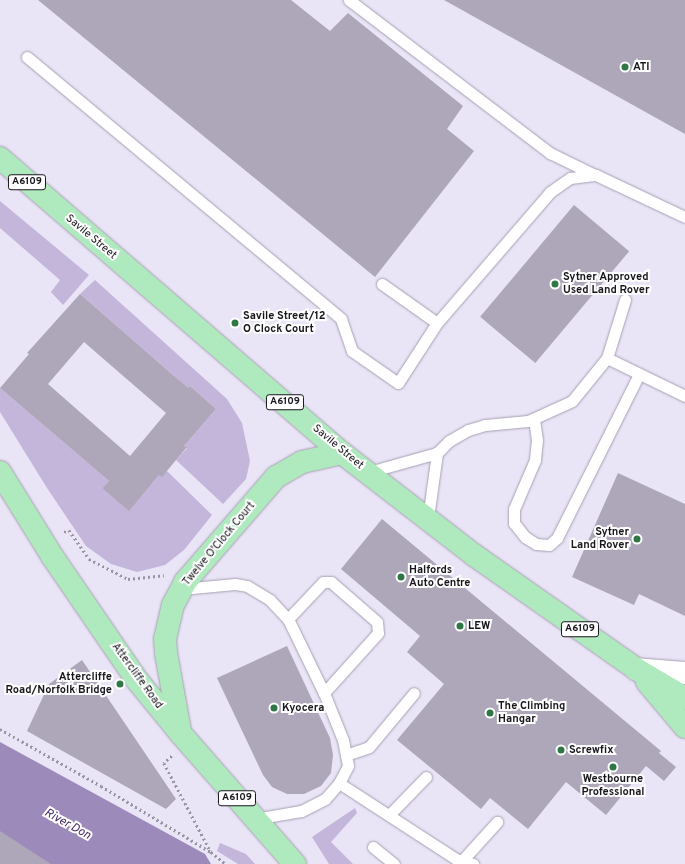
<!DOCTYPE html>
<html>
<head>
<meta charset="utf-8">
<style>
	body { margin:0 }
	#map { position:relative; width:685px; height:864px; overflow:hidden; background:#eae4f7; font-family:Overpass,sans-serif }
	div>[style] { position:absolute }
	.green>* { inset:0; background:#c3b6da }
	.water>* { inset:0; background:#9c8abb }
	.building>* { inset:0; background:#ada7b9; transform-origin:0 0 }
	.path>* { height:2.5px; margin-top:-1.25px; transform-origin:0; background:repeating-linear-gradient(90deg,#9894a2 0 2px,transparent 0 5px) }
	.roads { filter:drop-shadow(0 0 1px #a6a0b2) drop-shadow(0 0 1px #a6a0b2) }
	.service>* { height:11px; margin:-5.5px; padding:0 5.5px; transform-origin:5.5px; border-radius:5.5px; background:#fff }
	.secondary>* { height:22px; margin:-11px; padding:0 11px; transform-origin:11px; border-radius:11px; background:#fff }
	.primary>* { height:22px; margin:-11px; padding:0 11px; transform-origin:11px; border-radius:11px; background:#afe9be }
	.dots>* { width:11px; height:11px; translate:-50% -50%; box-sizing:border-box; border:2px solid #fff; border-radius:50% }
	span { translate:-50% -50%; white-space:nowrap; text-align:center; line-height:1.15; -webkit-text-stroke:4px #fff; paint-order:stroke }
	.shield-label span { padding:1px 3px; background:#fff; border:1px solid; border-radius:3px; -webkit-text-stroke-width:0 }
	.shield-label { font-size:10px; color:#18161c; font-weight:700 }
	.poi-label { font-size:11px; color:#18161c; font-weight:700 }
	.left { translate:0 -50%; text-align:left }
	.right { translate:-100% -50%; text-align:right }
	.street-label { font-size:11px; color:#18161c }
	.water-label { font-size:12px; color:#412663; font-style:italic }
</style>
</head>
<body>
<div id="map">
	<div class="green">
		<div style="clip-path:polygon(0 201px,89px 275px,63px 305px,51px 292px,60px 280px,0 228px)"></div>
		<div style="clip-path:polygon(95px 280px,227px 399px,242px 423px,250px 461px,246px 479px,223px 504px,176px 460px,187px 448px,184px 446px,216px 409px,190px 386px,187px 389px,178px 381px,179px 380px,80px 294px)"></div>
		<div style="clip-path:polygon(0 388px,109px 481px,102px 488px,129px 510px,159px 475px,167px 471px,212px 515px,184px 550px,165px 565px,137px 572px,111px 564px,86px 546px,47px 488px,0 412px)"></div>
		<div style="clip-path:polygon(355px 808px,357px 813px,331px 842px,353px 864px,329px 864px,312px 837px)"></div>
		<div style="clip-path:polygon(220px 843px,246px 854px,255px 864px,238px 864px,217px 851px)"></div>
	</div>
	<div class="water">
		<div style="clip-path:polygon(0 742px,205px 854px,211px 864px,48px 864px,0 835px)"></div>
	</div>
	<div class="building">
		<div style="clip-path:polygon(38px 0,291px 0,330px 31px,348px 13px,463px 106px,447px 129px,474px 151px,375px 277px)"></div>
		<div style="clip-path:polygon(444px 0,685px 0,685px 134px)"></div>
		<div style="left:574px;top:205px;width:72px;height:146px;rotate:40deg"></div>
		<div style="clip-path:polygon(evenodd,80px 294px,188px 388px,190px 386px,216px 409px,184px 446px,187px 447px,176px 460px,162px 477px,159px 475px,129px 511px,102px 488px,109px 481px,0 388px,29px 354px,27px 353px,80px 294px,84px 342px,166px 413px,130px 456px,48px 384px,84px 342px)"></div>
		<div style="clip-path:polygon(618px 473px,685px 504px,685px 616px,639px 594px,634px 605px,572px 577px)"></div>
		<div style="clip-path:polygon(382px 519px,661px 751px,659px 753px,676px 767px,664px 781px,646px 766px,606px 815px,566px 782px,528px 829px,490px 798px,481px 809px,397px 740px,444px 684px,407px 652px,420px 636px,341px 569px)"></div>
		<div style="clip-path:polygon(287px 646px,330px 738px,333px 755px,331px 773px,321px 786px,304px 794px,287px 794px,272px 787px,263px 775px,217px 678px)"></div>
		<div style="clip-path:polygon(82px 660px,176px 799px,166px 809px,27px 731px,49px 684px)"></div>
		<div style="clip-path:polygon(0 831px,51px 864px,0 864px)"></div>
	</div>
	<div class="path">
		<div style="left:64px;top:532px;width:5px;rotate:-22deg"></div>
		<div style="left:69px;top:530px;width:35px;rotate:55deg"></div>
		<div style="left:89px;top:559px;width:44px;rotate:27.1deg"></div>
		<div style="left:128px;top:579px;width:36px;rotate:-6deg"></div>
		<div style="left:0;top:729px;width:116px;rotate:29.4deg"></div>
		<div style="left:101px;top:786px;width:128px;rotate:31deg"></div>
		<div style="left:211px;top:852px;width:19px;rotate:39deg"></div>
		<div style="left:172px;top:756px;width:11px;rotate:139deg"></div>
		<div style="left:164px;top:763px;width:101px;rotate:62.2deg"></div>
	</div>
	<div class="roads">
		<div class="service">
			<div style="left:349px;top:0;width:253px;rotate:37.3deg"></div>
			<div style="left:550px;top:153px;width:50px;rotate:26.1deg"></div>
			<div style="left:27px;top:57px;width:409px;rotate:39.8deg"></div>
			<div style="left:341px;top:319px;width:34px;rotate:71deg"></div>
			<div style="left:352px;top:351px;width:56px;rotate:34.8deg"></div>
			<div style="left:398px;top:383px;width:72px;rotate:-57deg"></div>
			<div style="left:382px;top:284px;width:67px;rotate:35.3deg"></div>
			<div style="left:437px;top:323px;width:173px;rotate:-49.2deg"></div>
			<div style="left:550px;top:192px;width:24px;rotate:-35deg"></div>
			<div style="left:570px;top:178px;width:26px;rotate:-7deg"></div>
			<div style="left:596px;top:175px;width:98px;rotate:25.3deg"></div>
			<div style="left:607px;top:358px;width:87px;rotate:26deg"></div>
			<div style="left:534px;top:419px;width:21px;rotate:82deg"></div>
			<div style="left:537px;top:440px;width:20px;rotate:96deg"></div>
			<div style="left:535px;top:460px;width:53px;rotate:113.2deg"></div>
			<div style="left:514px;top:509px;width:14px;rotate:90deg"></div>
			<div style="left:514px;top:523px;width:18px;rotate:52deg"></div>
			<div style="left:525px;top:537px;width:13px;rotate:32deg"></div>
			<div style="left:536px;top:544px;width:13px;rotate:4deg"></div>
			<div style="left:549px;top:545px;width:11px;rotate:-41deg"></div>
			<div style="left:557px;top:538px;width:183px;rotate:-63.4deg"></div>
			<div style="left:369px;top:472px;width:71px;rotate:-15.6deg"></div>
			<div style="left:437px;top:453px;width:17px;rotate:-45deg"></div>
			<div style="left:449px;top:441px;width:22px;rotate:-30deg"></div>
			<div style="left:468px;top:430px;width:18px;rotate:-16deg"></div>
			<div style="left:485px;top:425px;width:43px;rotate:-5.3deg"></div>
			<div style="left:528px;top:421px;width:48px;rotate:-24.4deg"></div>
			<div style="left:572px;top:401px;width:55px;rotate:-50.9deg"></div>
			<div style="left:607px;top:358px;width:61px;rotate:-72.8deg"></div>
			<div style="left:428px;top:518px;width:66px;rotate:-82.1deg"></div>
			<div style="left:181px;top:589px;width:54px;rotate:-5.3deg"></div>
			<div style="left:235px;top:584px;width:12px;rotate:9deg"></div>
			<div style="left:247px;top:586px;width:27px;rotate:31deg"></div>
			<div style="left:270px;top:600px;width:26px;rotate:47deg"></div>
			<div style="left:288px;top:619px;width:82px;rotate:64.1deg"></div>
			<div style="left:324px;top:693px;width:51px;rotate:68deg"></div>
			<div style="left:343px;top:740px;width:26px;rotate:79deg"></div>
			<div style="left:348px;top:766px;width:19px;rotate:118deg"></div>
			<div style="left:339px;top:783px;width:21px;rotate:131deg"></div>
			<div style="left:325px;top:799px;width:27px;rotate:153deg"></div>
			<div style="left:301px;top:811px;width:48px;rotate:170.3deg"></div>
			<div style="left:288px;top:619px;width:51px;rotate:-46.6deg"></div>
			<div style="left:323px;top:582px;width:8px"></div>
			<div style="left:331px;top:582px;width:61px;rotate:41deg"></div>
			<div style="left:377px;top:622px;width:11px;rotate:85deg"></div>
			<div style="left:378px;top:633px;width:81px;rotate:132deg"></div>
			<div style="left:346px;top:755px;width:24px;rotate:-19deg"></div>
			<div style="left:369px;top:747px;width:70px;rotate:-50.2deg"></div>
			<div style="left:339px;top:783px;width:140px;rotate:33deg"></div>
			<div style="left:456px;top:859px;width:18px;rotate:16deg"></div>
			<div style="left:389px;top:815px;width:53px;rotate:-45.8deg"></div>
			<div style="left:373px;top:847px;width:27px;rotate:39deg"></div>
			<div style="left:459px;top:864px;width:57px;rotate:-47.9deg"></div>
		</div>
		<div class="secondary">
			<div style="left:636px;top:669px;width:49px;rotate:4.7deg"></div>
		</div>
		<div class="primary">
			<div style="left:0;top:158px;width:452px;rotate:40.8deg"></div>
			<div style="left:342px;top:453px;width:167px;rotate:37.7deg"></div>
			<div style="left:474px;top:555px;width:198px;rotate:35.1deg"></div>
			<div style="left:636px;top:669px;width:57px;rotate:30.6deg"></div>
			<div style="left:0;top:472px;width:99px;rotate:58.2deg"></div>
			<div style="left:52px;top:556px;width:150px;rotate:55.6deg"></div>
			<div style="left:137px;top:680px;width:70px;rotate:50.8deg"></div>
			<div style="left:181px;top:734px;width:173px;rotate:48.8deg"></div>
			<div style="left:647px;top:682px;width:59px;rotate:49.8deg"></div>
			<div style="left:180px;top:731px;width:79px;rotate:-100.2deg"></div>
			<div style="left:166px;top:653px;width:14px;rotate:-94deg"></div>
			<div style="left:165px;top:639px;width:35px;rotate:-77deg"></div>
			<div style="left:173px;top:605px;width:26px;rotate:-62deg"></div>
			<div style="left:185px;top:582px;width:139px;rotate:-49.1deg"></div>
			<div style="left:276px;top:477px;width:30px;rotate:-30deg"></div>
			<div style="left:302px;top:462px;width:41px;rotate:-12.7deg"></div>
		</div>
	</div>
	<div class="dots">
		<div style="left:625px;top:67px;background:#2f7845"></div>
		<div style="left:555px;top:284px;background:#2f7845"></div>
		<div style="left:235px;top:323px;background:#2f7845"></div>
		<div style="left:637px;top:539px;background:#2f7845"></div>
		<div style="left:401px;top:577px;background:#2f7845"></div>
		<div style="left:460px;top:626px;background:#2f7845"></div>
		<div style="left:120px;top:684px;background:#2f7845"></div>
		<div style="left:274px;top:708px;background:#2f7845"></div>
		<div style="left:490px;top:713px;background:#2f7845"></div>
		<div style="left:561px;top:750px;background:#2f7845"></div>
		<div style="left:613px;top:767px;background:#2f7845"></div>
	</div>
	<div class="shield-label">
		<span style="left:27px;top:182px">A6109</span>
		<span style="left:285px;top:402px">A6109</span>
		<span style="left:580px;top:629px">A6109</span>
		<span style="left:237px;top:798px">A6109</span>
	</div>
	<div class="poi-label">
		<span class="left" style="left:633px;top:67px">ATI</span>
		<span class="left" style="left:563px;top:284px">Sytner Approved<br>Used Land Rover</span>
		<span class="left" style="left:243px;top:323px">Savile Street/12<br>O Clock Court</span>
		<span class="right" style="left:629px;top:539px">Sytner<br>Land Rover</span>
		<span class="left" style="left:409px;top:577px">Halfords<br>Auto Centre</span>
		<span class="left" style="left:468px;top:626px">LEW</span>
		<span class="right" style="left:112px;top:684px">Attercliffe<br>Road/Norfolk Bridge</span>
		<span class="left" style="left:498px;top:713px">The Climbing<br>Hangar</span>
		<span class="left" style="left:282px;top:708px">Kyocera</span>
		<span class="left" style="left:569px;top:750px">Screwfix</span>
		<span style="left:613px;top:786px">Westbourne<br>Professional</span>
	</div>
	<div class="street-label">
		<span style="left:91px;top:237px;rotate:40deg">Savile Street</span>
		<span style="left:338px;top:447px;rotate:40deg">Savile Street</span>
		<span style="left:219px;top:544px;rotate:-50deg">Twelve O'Clock Court</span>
		<span style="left:137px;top:676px;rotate:54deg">Attercliffe Road</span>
	</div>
	<div class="water-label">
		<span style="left:67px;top:825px;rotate:29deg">River Don</span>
	</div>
</div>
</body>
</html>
